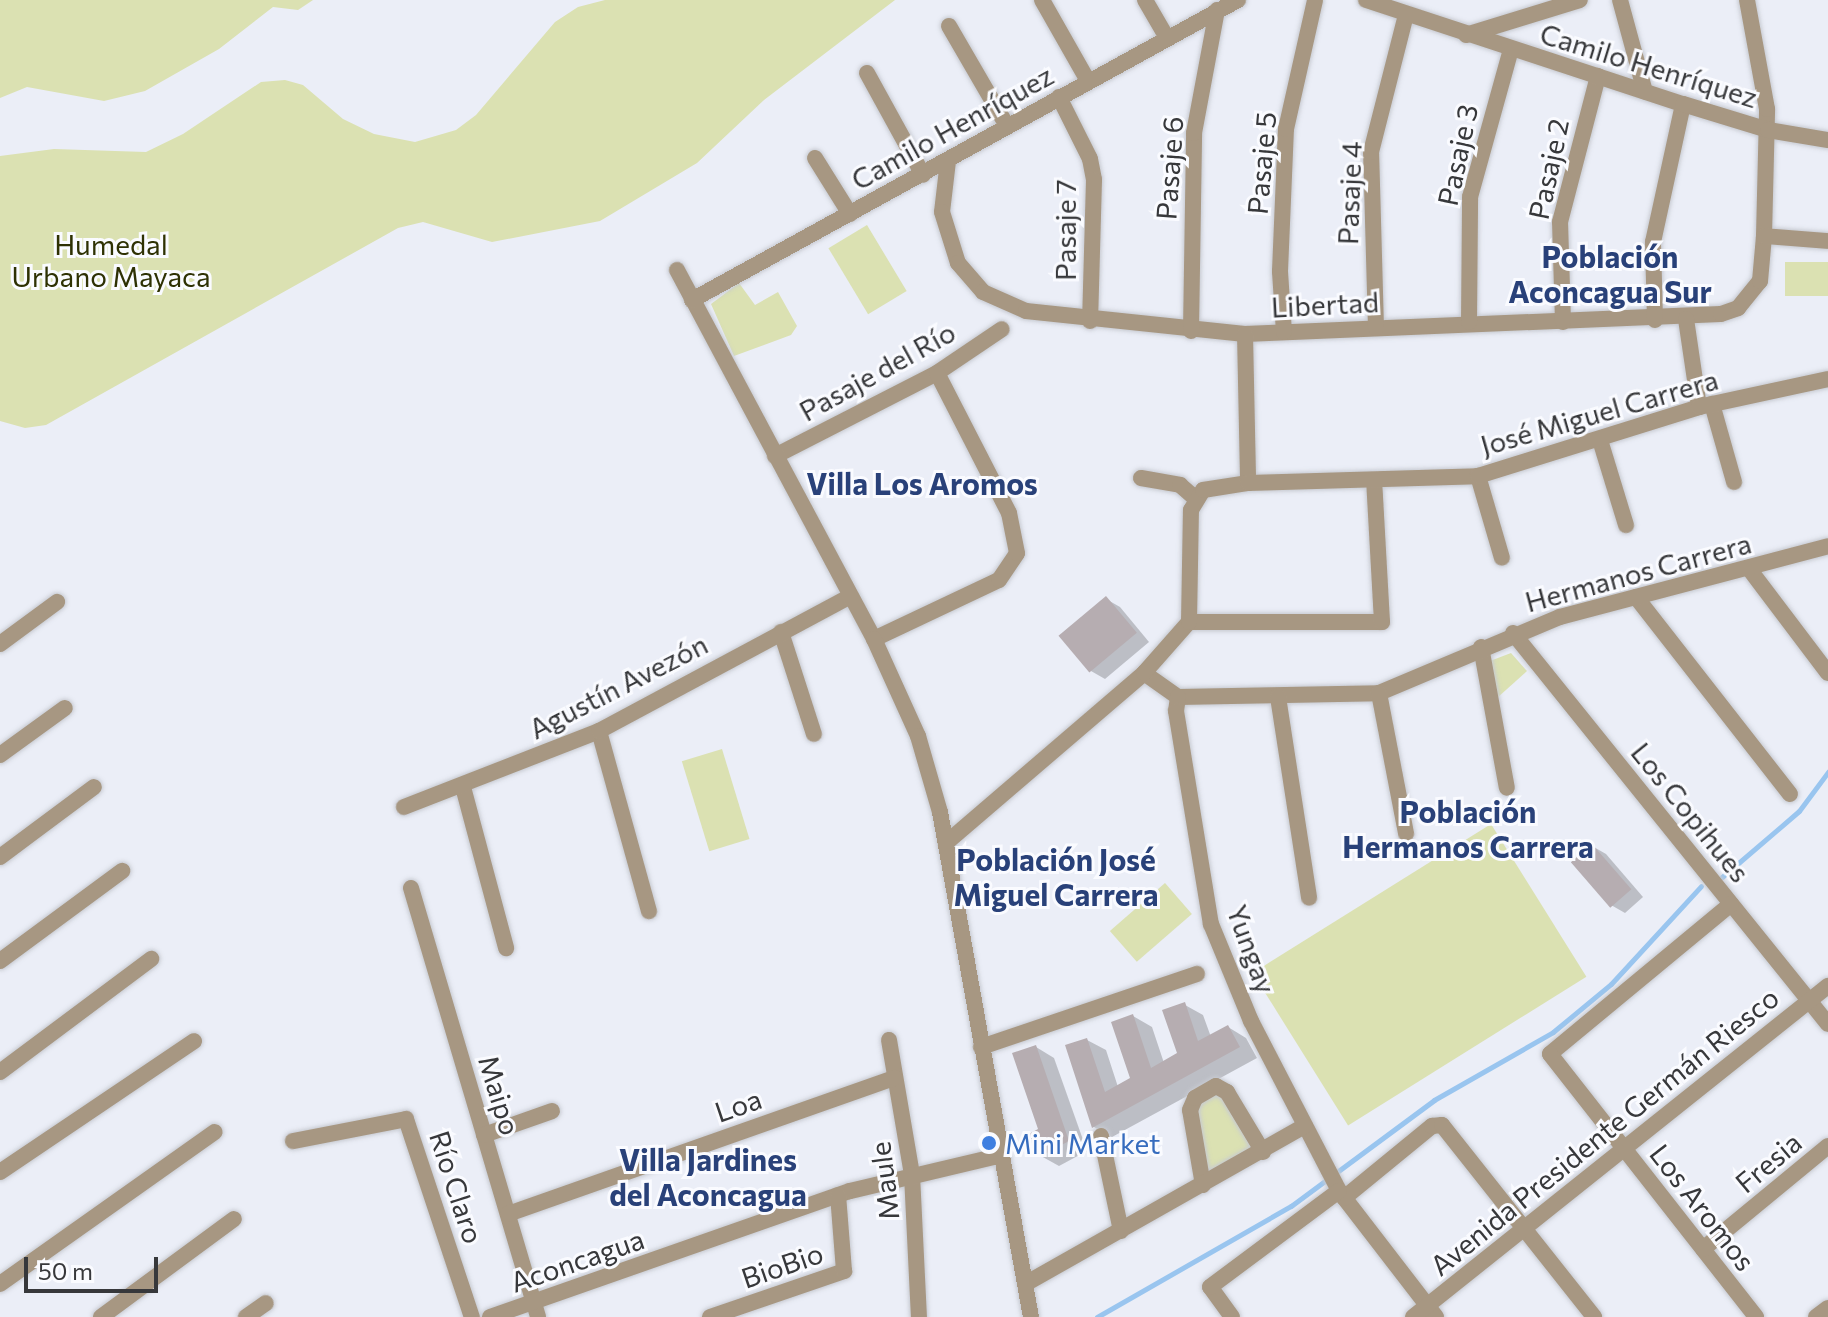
<!DOCTYPE html>
<html>
<head>
<meta charset="utf-8">
<style>
	body { margin:0 }
	#map { position:relative; width:1828px; height:1317px; overflow:hidden; background:#ebeef7; font-family:Commissioner,sans-serif }
	div>[style] { position:absolute }
	.green>* { inset:0; background:#dbe1b2; transform-origin:0 0 }
	.shadow>* { inset:0; background:#0003 }
	.stream>* { height:5px; margin:-2.5px; padding:0 2.5px; transform-origin:2.5px; border-radius:2.5px; background:#99c5ef }
	.building>* { inset:0; background:#b6adb1; transform-origin:0 0 }
	.roads { filter:drop-shadow(0 0 2px #c7cad1) drop-shadow(0 0 2px #c7cad1) }
	.minor>* { height:16px; margin:-8px; padding:0 8px; transform-origin:8px; border-radius:8px; background:#a79782 }
	.tertiary>* { height:16px; margin:-8px; padding:0 8px; transform-origin:8px; border-radius:8px; background:#a79782 }
	.dots>* { width:22px; height:22px; translate:-50% -50%; box-sizing:border-box; border:4px solid #fafbff; border-radius:50% }
	span { translate:-50% -50%; white-space:nowrap; text-align:center; line-height:1.15; -webkit-text-stroke:6px #fafbff; paint-order:stroke }
	.street-label { font-size:28px; color:#37383b }
	.park-label { font-size:28px; color:#2e3103 }
	.shop-label { font-size:28px; color:#366cbe }
	.left { translate:0 -50%; text-align:left }
	.neighbourhood-label { font-size:30px; color:#294179; font-weight:700 }
	.scale { position:absolute; left:24px; top:1257px; width:134px; height:36px; box-sizing:border-box; border:4px solid #37383b; border-top:0; padding-left:10px; font-size:24px; line-height:28px; white-space:nowrap; color:#37383b; -webkit-text-stroke:6px #fafbff; paint-order:stroke }
</style>
</head>
<body>
<div id="map">
	<div class="green">
		<div style="clip-path:polygon(0 0,313px 0,298px 10px,273px 7px,219px 49px,145px 91px,104px 101px,27px 87px,0 98px)"></div>
		<div style="clip-path:polygon(605px 0,895px 0,764px 100px,697px 163px,600px 221px,492px 242px,423px 222px,398px 228px,46px 425px,25px 428px,0 421px,0 156px,54px 149px,146px 152px,183px 134px,261px 82px,285px 80px,303px 85px,343px 119px,374px 134px,415px 142px,456px 130px,476px 115px,555px 22px,578px 7px)"></div>
		<div style="left:867px;top:225px;width:77px;height:45px;rotate:59deg"></div>
		<div style="left:1828px;top:262px;width:34px;height:43px;rotate:90deg"></div>
		<div style="clip-path:polygon(739px 283px,755px 305px,778px 292px,797px 326px,791px 335px,734px 356px,711px 304px)"></div>
		<div style="clip-path:polygon(1511px 653px,1527px 671px,1497px 698px,1490px 661px)"></div>
		<div style="left:722px;top:749px;width:94px;height:42px;rotate:73deg"></div>
		<div style="left:1491px;top:824px;width:180px;height:281px;rotate:58deg"></div>
		<div style="left:1165px;top:883px;width:41px;height:73px;rotate:49deg"></div>
		<div style="clip-path:polygon(1218px 1092px,1254px 1146px,1207px 1173px,1196px 1105px)"></div>
	</div>
	<div class="shadow">
		<div style="clip-path:polygon(1106px 599px,1120px 607px,1149px 642px,1105px 679px,1091px 671px)"></div>
		<div style="clip-path:polygon(1592px 846px,1606px 854px,1643px 897px,1625px 913px,1611px 905px)"></div>
		<div style="clip-path:polygon(1185px 1005px,1203px 1015px,1211px 1037px,1228px 1027px,1246px 1038px,1257px 1058px,1112px 1137px,1094px 1127px,1087px 1040px,1106px 1050px,1118px 1087px,1132px 1079px,1133px 1016px,1152px 1027px,1164px 1063px,1180px 1054px)"></div>
		<div style="clip-path:polygon(1036px 1047px,1054px 1058px,1087px 1151px,1059px 1166px,1041px 1156px)"></div>
	</div>
	<div class="stream">
		<div style="left:1722px;top:877px;width:101px;rotate:-40.6deg"></div>
		<div style="left:1799px;top:811px;width:49px;rotate:-53.4deg"></div>
		<div style="left:1097px;top:1317px;width:224px;rotate:-29.8deg"></div>
		<div style="left:1291px;top:1206px;width:178px;rotate:-36.5deg"></div>
		<div style="left:1434px;top:1100px;width:137px;rotate:-29.7deg"></div>
		<div style="left:1553px;top:1032px;width:75px;rotate:-39.6deg"></div>
		<div style="left:1611px;top:984px;width:133px;rotate:-47.4deg"></div>
	</div>
	<div class="building">
		<div style="left:1106px;top:596px;width:48px;height:62px;rotate:50deg"></div>
		<div style="left:1592px;top:844px;width:60px;height:28px;rotate:49deg"></div>
		<div style="clip-path:polygon(1185px 1002px,1198px 1041px,1228px 1025px,1240px 1047px,1092px 1128px,1065px 1045px,1087px 1038px,1105px 1092px,1130px 1078px,1111px 1022px,1133px 1014px,1151px 1068px,1177px 1053px,1162px 1010px)"></div>
		<div style="clip-path:polygon(1036px 1045px,1069px 1141px,1039px 1157px,1027px 1135px,1038px 1129px,1012px 1053px)"></div>
	</div>
	<div class="roads">
		<div class="minor">
			<div style="left:1042px;top:0;width:93px;rotate:60.4deg"></div>
			<div style="left:1145px;top:0;width:44px;rotate:59.9deg"></div>
			<div style="left:1620px;top:0;width:95px;rotate:74.8deg"></div>
			<div style="left:949px;top:26px;width:116px;rotate:59.9deg"></div>
			<div style="left:1466px;top:35px;width:119px;rotate:-17.1deg"></div>
			<div style="left:867px;top:73px;width:116px;rotate:61.2deg"></div>
			<div style="left:1059px;top:97px;width:69px;rotate:63.4deg"></div>
			<div style="left:1090px;top:159px;width:21px;rotate:79deg"></div>
			<div style="left:1094px;top:180px;width:141px;rotate:91.6deg"></div>
			<div style="left:815px;top:158px;width:66px;rotate:58deg"></div>
			<div style="left:948px;top:161px;width:51px;rotate:96.7deg"></div>
			<div style="left:942px;top:212px;width:53px;rotate:72.6deg"></div>
			<div style="left:958px;top:263px;width:38px;rotate:49deg"></div>
			<div style="left:983px;top:292px;width:47px;rotate:23.8deg"></div>
			<div style="left:1026px;top:311px;width:220px;rotate:6deg"></div>
			<div style="left:1245px;top:334px;width:476px;rotate:-2.4deg"></div>
			<div style="left:1721px;top:314px;width:18px;rotate:-19deg"></div>
			<div style="left:1738px;top:308px;width:35px;rotate:-51deg"></div>
			<div style="left:1760px;top:281px;width:45px;rotate:-84.9deg"></div>
			<div style="left:1764px;top:236px;width:127px;rotate:-88.6deg"></div>
			<div style="left:1767px;top:109px;width:111px;rotate:-100.4deg"></div>
			<div style="left:1764px;top:236px;width:64px;rotate:4.5deg"></div>
			<div style="left:1686px;top:319px;width:89px;rotate:81.6deg"></div>
			<div style="left:1655px;top:320px;width:78px;rotate:-91.5deg"></div>
			<div style="left:1653px;top:242px;width:141px;rotate:-77.7deg"></div>
			<div style="left:1469px;top:322px;width:125px;rotate:-89.5deg"></div>
			<div style="left:1470px;top:197px;width:154px;rotate:-74.5deg"></div>
			<div style="left:1563px;top:322px;width:100px;rotate:-91.7deg"></div>
			<div style="left:1560px;top:222px;width:151px;rotate:-75.4deg"></div>
			<div style="left:1376px;top:328px;width:176px;rotate:-91.6deg"></div>
			<div style="left:1371px;top:152px;width:141px;rotate:-75.7deg"></div>
			<div style="left:1191px;top:331px;width:198px;rotate:-89.1deg"></div>
			<div style="left:1194px;top:133px;width:125px;rotate:-79.4deg"></div>
			<div style="left:1284px;top:332px;width:61px;rotate:-93.8deg"></div>
			<div style="left:1280px;top:271px;width:142px;rotate:-87.6deg"></div>
			<div style="left:1286px;top:129px;width:132px;rotate:-77.3deg"></div>
			<div style="left:1245px;top:334px;width:149px;rotate:88.8deg"></div>
			<div style="left:1712px;top:404px;width:81px;rotate:74.2deg"></div>
			<div style="left:1600px;top:440px;width:89px;rotate:73deg"></div>
			<div style="left:775px;top:456px;width:182px;rotate:-27.1deg"></div>
			<div style="left:937px;top:373px;width:78px;rotate:-34.1deg"></div>
			<div style="left:1478px;top:476px;width:85px;rotate:73.7deg"></div>
			<div style="left:1141px;top:478px;width:40px;rotate:10deg"></div>
			<div style="left:1180px;top:485px;width:20px;rotate:41deg"></div>
			<div style="left:1750px;top:570px;width:129px;rotate:52.9deg"></div>
			<div style="left:1636px;top:597px;width:250px;rotate:52deg"></div>
			<div style="left:1189px;top:622px;width:193px"></div>
			<div style="left:1382px;top:622px;width:141px;rotate:-93.2deg"></div>
			<div style="left:781px;top:632px;width:107px;rotate:72.1deg"></div>
			<div style="left:1513px;top:633px;width:502px;rotate:51.14deg"></div>
			<div style="left:874px;top:639px;width:138px;rotate:-25.3deg"></div>
			<div style="left:999px;top:580px;width:32px;rotate:-56deg"></div>
			<div style="left:1017px;top:553px;width:41px;rotate:-101.3deg"></div>
			<div style="left:1009px;top:513px;width:157px;rotate:-117.2deg"></div>
			<div style="left:0;top:644px;width:71px;rotate:-36.4deg"></div>
			<div style="left:1481px;top:647px;width:143px;rotate:79.6deg"></div>
			<div style="left:1144px;top:673px;width:42px;rotate:35.2deg"></div>
			<div style="left:1178px;top:697px;width:201px;rotate:-1.1deg"></div>
			<div style="left:1379px;top:693px;width:196px;rotate:-22.8deg"></div>
			<div style="left:1560px;top:617px;width:277px;rotate:-14.8deg"></div>
			<div style="left:1379px;top:693px;width:143px;rotate:79.1deg"></div>
			<div style="left:1178px;top:697px;width:14px;rotate:98deg"></div>
			<div style="left:1176px;top:711px;width:216px;rotate:80.7deg"></div>
			<div style="left:1211px;top:924px;width:105px;rotate:67.6deg"></div>
			<div style="left:1251px;top:1021px;width:191px;rotate:62.6deg"></div>
			<div style="left:1339px;top:1191px;width:159px;rotate:52.4deg"></div>
			<div style="left:1278px;top:697px;width:203px;rotate:81.2deg"></div>
			<div style="left:599px;top:731px;width:187px;rotate:74.5deg"></div>
			<div style="left:0;top:755px;width:80px;rotate:-35.9deg"></div>
			<div style="left:463px;top:787px;width:167px;rotate:75deg"></div>
			<div style="left:404px;top:807px;width:209px;rotate:-21.3deg"></div>
			<div style="left:599px;top:731px;width:284px;rotate:-28.2deg"></div>
			<div style="left:946px;top:843px;width:261px;rotate:-40.6deg"></div>
			<div style="left:1144px;top:673px;width:68px;rotate:-48.6deg"></div>
			<div style="left:1189px;top:622px;width:112px;rotate:-89deg"></div>
			<div style="left:1191px;top:510px;width:23px;rotate:-59deg"></div>
			<div style="left:1203px;top:490px;width:46px;rotate:-8.8deg"></div>
			<div style="left:1248px;top:483px;width:230px;rotate:-1.7deg"></div>
			<div style="left:1478px;top:476px;width:232px;rotate:-17.3deg"></div>
			<div style="left:1699px;top:407px;width:132px;rotate:-12.2deg"></div>
			<div style="left:0;top:857px;width:117px;rotate:-36.7deg"></div>
			<div style="left:411px;top:888px;width:447px;rotate:73.5deg"></div>
			<div style="left:1731px;top:904px;width:235px;rotate:140.4deg"></div>
			<div style="left:1550px;top:1054px;width:334px;rotate:51.9deg"></div>
			<div style="left:0;top:961px;width:152px;rotate:-36.4deg"></div>
			<div style="left:889px;top:1040px;width:137px;rotate:80.3deg"></div>
			<div style="left:912px;top:1175px;width:142px;rotate:87.2deg"></div>
			<div style="left:981px;top:1047px;width:228px;rotate:-18.7deg"></div>
			<div style="left:0;top:1072px;width:189px;rotate:-36.8deg"></div>
			<div style="left:484px;top:1135px;width:72px;rotate:-19.4deg"></div>
			<div style="left:1101px;top:1136px;width:97px;rotate:78.1deg"></div>
			<div style="left:293px;top:1141px;width:115px;rotate:-11deg"></div>
			<div style="left:406px;top:1119px;width:209px;rotate:71.6deg"></div>
			<div style="left:0;top:1172px;width:234px;rotate:-34deg"></div>
			<div style="left:1203px;top:1185px;width:76px;rotate:-99.8deg"></div>
			<div style="left:1190px;top:1110px;width:13px;rotate:-67deg"></div>
			<div style="left:1195px;top:1098px;width:24px;rotate:-30deg"></div>
			<div style="left:1216px;top:1086px;width:13px;rotate:29deg"></div>
			<div style="left:1227px;top:1092px;width:70px;rotate:59deg"></div>
			<div style="left:1344px;top:1198px;width:114px;rotate:-39.3deg"></div>
			<div style="left:1432px;top:1126px;width:10px;rotate:-6deg"></div>
			<div style="left:1442px;top:1125px;width:245px;rotate:51.6deg"></div>
			<div style="left:508px;top:1214px;width:410px;rotate:-19.4deg"></div>
			<div style="left:1703px;top:1249px;width:162px;rotate:-39.5deg"></div>
			<div style="left:0;top:1284px;width:263px;rotate:-35.3deg"></div>
			<div style="left:1025px;top:1284px;width:321px;rotate:-29.5deg"></div>
			<div style="left:101px;top:1317px;width:165px;rotate:-36.4deg"></div>
			<div style="left:246px;top:1317px;width:24px;rotate:-35deg"></div>
			<div style="left:490px;top:1317px;width:381px;rotate:-19.3deg"></div>
			<div style="left:850px;top:1191px;width:156px;rotate:-13.3deg"></div>
			<div style="left:710px;top:1317px;width:142px;rotate:-18.9deg"></div>
			<div style="left:844px;top:1271px;width:76px;rotate:-94.5deg"></div>
			<div style="left:1232px;top:1317px;width:37px;rotate:-126deg"></div>
			<div style="left:1210px;top:1287px;width:161px;rotate:-36.7deg"></div>
			<div style="left:1816px;top:1317px;width:15px;rotate:-37deg"></div>
		</div>
		<div class="tertiary">
			<div style="left:1366px;top:0;width:334px;rotate:18.2deg"></div>
			<div style="left:1683px;top:104px;width:89px;rotate:17deg"></div>
			<div style="left:1768px;top:130px;width:61px;rotate:9.5deg"></div>
			<div style="left:677px;top:270px;width:418px;rotate:61.9deg"></div>
			<div style="left:874px;top:639px;width:107px;rotate:65.6deg"></div>
			<div style="left:918px;top:736px;width:79px;rotate:73.9deg"></div>
			<div style="left:940px;top:812px;width:513px;rotate:79.79deg"></div>
			<div style="left:692px;top:300px;width:623px;rotate:-28.79deg"></div>
			<div style="left:1413px;top:1317px;width:531px;rotate:-38.58deg"></div>
		</div>
	</div>
	<div class="dots">
		<div style="left:989px;top:1143px;background:#3f7fe0"></div>
	</div>
	<div class="street-label">
		<span style="left:1649px;top:65px;rotate:17deg">Camilo Henríquez</span>
		<span style="left:952px;top:127px;rotate:-29deg">Camilo Henríquez</span>
		<span style="left:1457px;top:155px;rotate:-78deg">Pasaje 3</span>
		<span style="left:1261px;top:163px;rotate:-85deg">Pasaje 5</span>
		<span style="left:1169px;top:168px;rotate:-86deg">Pasaje 6</span>
		<span style="left:1548px;top:169px;rotate:-78deg">Pasaje 2</span>
		<span style="left:1349px;top:193px;rotate:-88deg">Pasaje 4</span>
		<span style="left:1065px;top:230px;rotate:-90deg">Pasaje 7</span>
		<span style="left:1325px;top:304px;rotate:-3deg">Libertad</span>
		<span style="left:877px;top:371px;rotate:-29deg">Pasaje del Río</span>
		<span style="left:1599px;top:412px;rotate:-16deg">José Miguel Carrera</span>
		<span style="left:1638px;top:572px;rotate:-15deg">Hermanos Carrera</span>
		<span style="left:618px;top:686px;rotate:-27deg">Agustín Avezón</span>
		<span style="left:1691px;top:812px;rotate:51deg">Los Copihues</span>
		<span style="left:1252px;top:949px;rotate:70deg">Yungay</span>
		<span style="left:500px;top:1095px;rotate:73deg">Maipo</span>
		<span style="left:738px;top:1105px;rotate:-19deg">Loa</span>
		<span style="left:1604px;top:1131px;rotate:-39deg">Avenida Presidente Germán Riesco</span>
		<span style="left:1768px;top:1162px;rotate:-40deg">Fresia</span>
		<span style="left:884px;top:1181px;rotate:-97deg">Maule</span>
		<span style="left:457px;top:1187px;rotate:72deg">Río Claro</span>
		<span style="left:1703px;top:1207px;rotate:52deg">Los Aromos</span>
		<span style="left:577px;top:1260px;rotate:-19deg">Aconcagua</span>
		<span style="left:782px;top:1265px;rotate:-19deg">BioBio</span>
	</div>
	<div class="park-label">
		<span style="left:111px;top:260px">Humedal<br>Urbano Mayaca</span>
	</div>
	<div class="shop-label">
		<span class="left" style="left:1005px;top:1143px">Mini Market</span>
	</div>
	<div class="neighbourhood-label">
		<span style="left:1610px;top:273px">Población<br>Aconcagua Sur</span>
		<span style="left:922px;top:483px">Villa Los Aromos</span>
		<span style="left:1468px;top:828px">Población<br>Hermanos Carrera</span>
		<span style="left:1056px;top:876px">Población José<br>Miguel Carrera</span>
		<span style="left:708px;top:1176px">Villa Jardines<br>del Aconcagua</span>
	</div>
	<div class="scale">50 m</div>
</div>
</body>
</html>
